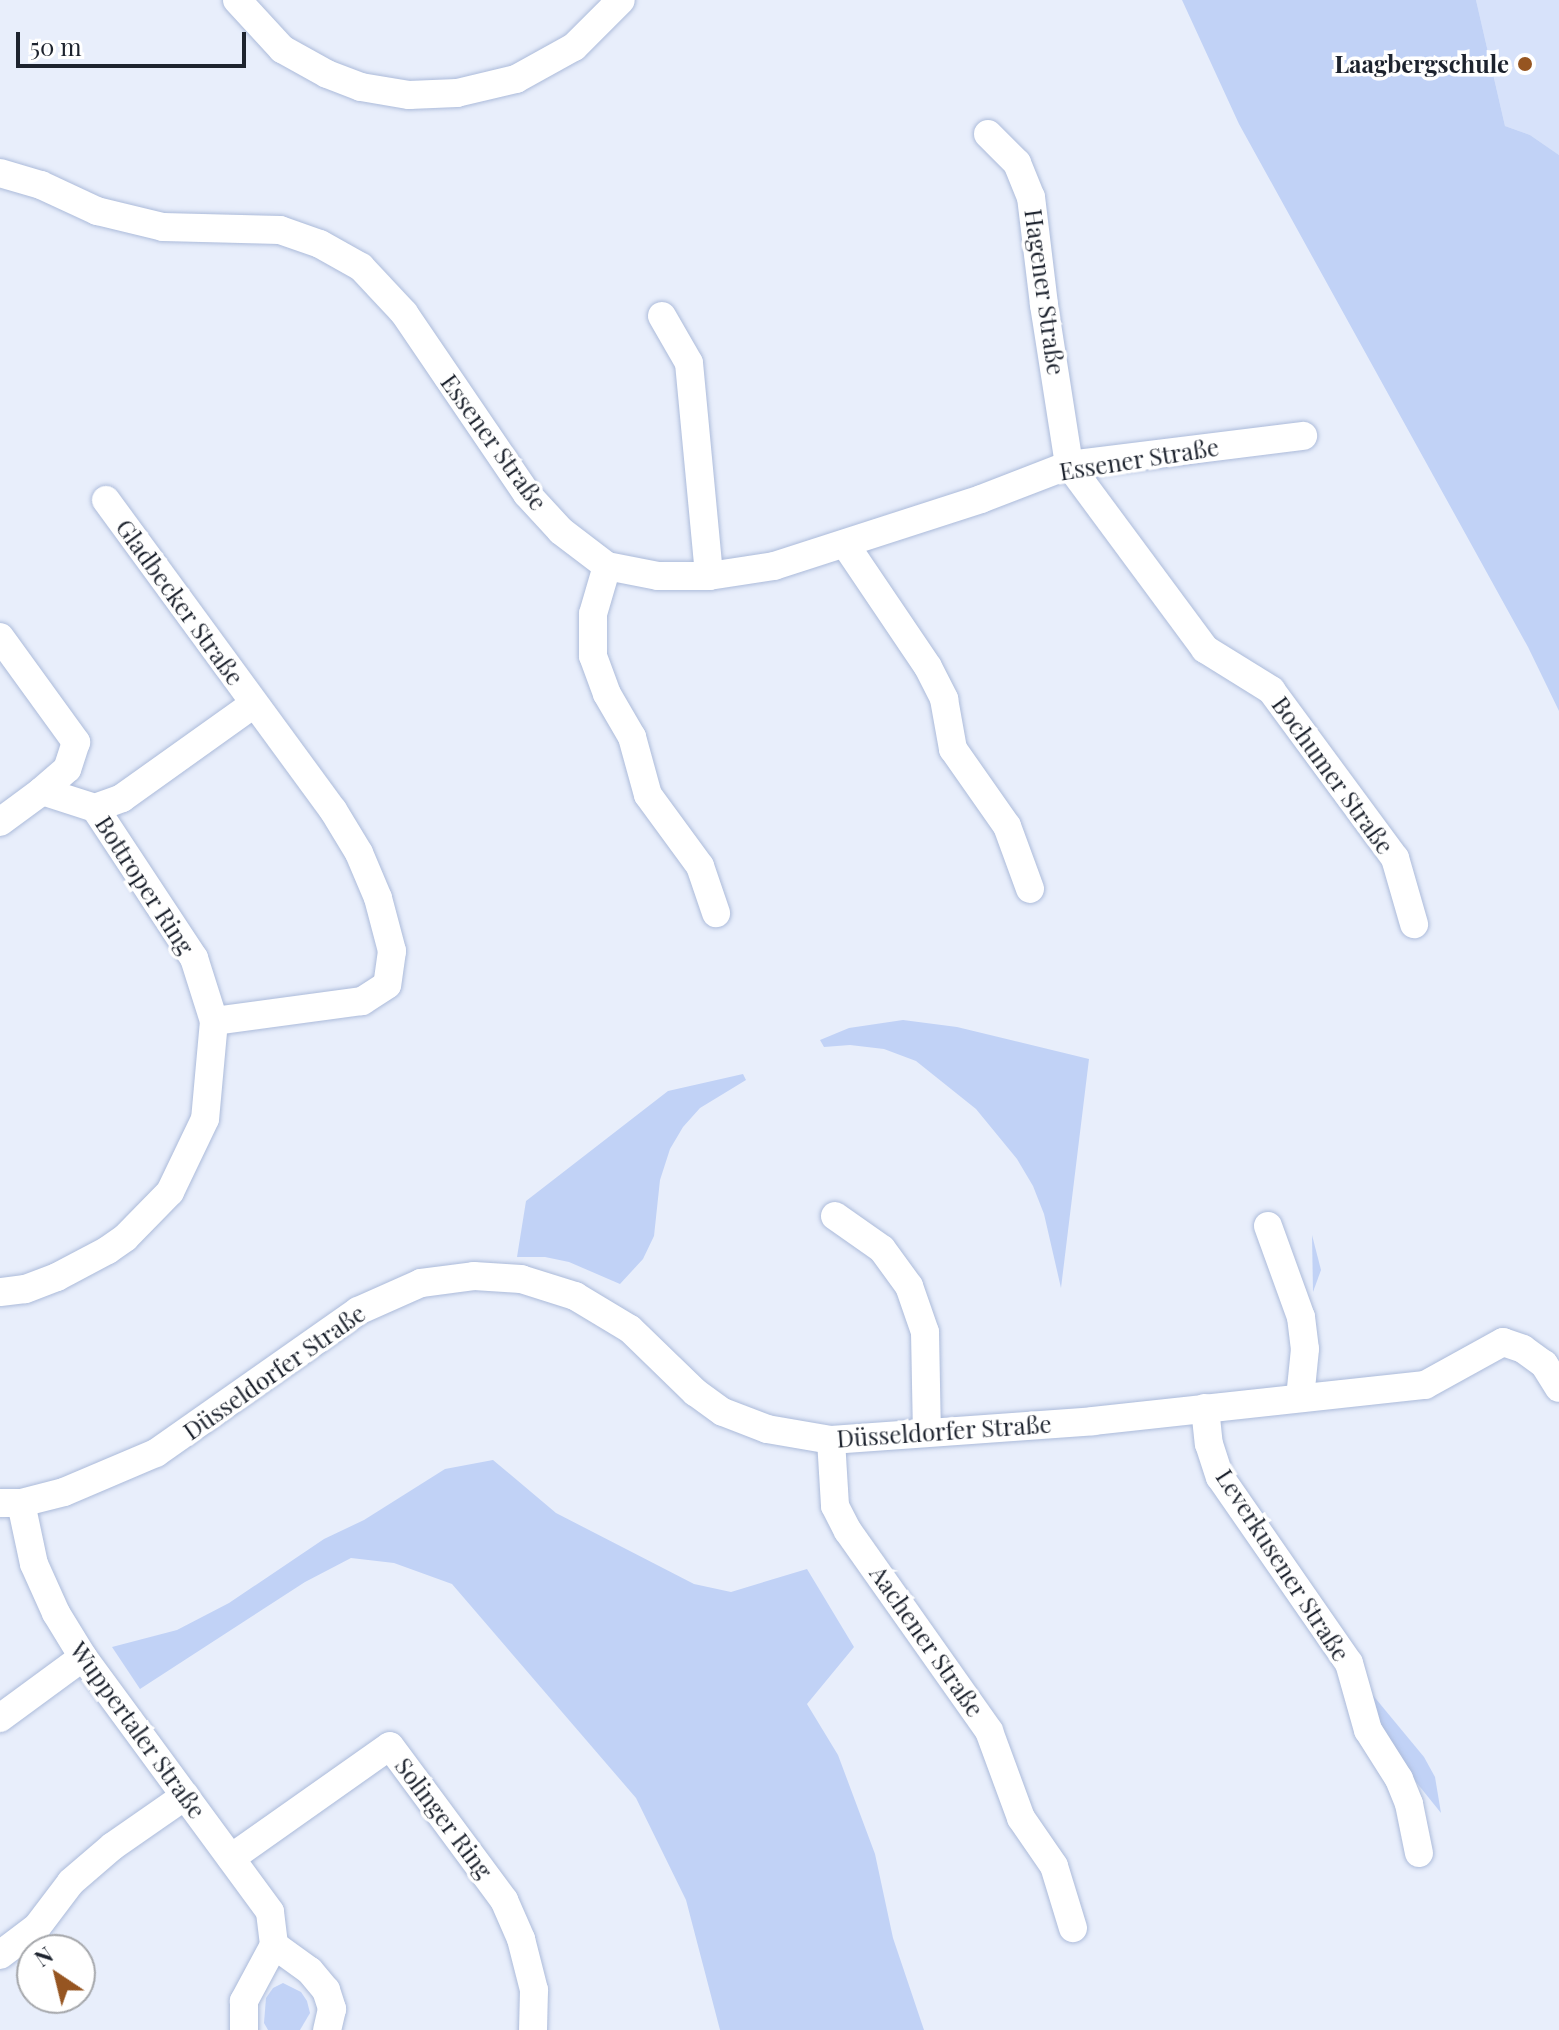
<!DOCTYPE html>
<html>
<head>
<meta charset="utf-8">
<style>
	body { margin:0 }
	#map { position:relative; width:1559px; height:2030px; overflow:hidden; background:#e8eefb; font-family:"Playfair Display",serif }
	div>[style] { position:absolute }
	.built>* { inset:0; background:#d7e2fa }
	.green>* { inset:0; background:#c1d2f6 }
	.roads { filter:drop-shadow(0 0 2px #acbbda) drop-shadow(0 0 2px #acbbda) }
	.street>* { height:28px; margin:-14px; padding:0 14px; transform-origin:14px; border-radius:14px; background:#fff }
	.dots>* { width:22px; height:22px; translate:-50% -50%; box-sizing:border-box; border:4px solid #fff; border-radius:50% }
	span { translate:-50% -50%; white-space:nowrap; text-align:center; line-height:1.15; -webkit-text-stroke:7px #fff; paint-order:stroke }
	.poi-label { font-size:24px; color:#1d232e; font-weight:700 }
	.right { translate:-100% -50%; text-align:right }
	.street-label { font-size:24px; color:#1d232e }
	.north { position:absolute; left:16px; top:1934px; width:80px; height:80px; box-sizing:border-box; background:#fff; border:2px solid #a5a7ab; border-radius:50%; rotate:325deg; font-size:22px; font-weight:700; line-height:32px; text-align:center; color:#1d232e }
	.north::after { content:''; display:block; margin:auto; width:28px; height:36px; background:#965521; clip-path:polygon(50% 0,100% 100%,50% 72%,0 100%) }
	.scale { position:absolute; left:16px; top:32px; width:230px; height:36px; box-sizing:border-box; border:4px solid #1d232e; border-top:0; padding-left:10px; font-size:24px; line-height:28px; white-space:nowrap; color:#1d232e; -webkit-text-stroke:6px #fff; paint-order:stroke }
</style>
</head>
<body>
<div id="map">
	<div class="built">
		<div style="clip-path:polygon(1476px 0,1559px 0,1559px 155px,1530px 135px,1505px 126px)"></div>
	</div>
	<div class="green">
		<div style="clip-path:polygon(1182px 0,1476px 0,1505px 126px,1530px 135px,1559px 155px,1559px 711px,1528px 647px,1239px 124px)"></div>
		<div style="clip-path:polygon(903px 1020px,957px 1027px,1089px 1059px,1061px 1288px,1044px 1214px,1033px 1186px,1017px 1159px,976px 1109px,916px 1061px,884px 1049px,850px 1045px,824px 1047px,820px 1040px,849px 1028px)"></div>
		<div style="clip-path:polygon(743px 1074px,746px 1080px,700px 1108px,683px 1127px,670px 1149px,660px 1180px,654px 1236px,643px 1259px,620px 1284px,569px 1262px,545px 1257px,517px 1257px,526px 1201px,668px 1091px)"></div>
		<div style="clip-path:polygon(1312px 1235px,1321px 1270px,1313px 1292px)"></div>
		<div style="clip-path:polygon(493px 1460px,556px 1513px,694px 1584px,731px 1592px,807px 1569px,854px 1647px,807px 1704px,838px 1755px,875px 1854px,893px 1938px,924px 2030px,720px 2030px,686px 1900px,636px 1798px,452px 1584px,394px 1563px,351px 1558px,305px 1582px,140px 1689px,112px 1647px,177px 1630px,229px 1603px,324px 1539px,364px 1520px,445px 1469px)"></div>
		<div style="clip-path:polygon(1371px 1693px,1424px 1757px,1435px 1777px,1441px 1813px,1408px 1772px,1379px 1725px)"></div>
		<div style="clip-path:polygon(283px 1983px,301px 1992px,307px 2001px,310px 2013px,300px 2030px,268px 2030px,264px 2023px,266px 1998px,273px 1988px)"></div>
	</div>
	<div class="roads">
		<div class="street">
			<div style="left:237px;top:0;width:67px;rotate:47.4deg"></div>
			<div style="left:282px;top:49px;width:51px;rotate:29.1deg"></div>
			<div style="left:327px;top:74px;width:36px;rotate:21deg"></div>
			<div style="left:361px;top:87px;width:49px;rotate:9.5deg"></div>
			<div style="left:409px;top:95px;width:48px;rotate:-2.4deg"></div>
			<div style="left:457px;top:93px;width:61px;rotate:-13.3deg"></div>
			<div style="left:516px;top:79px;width:66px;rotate:-28.9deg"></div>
			<div style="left:574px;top:47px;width:66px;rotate:-45deg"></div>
			<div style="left:988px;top:134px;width:41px;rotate:45deg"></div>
			<div style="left:1017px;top:163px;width:37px;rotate:68deg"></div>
			<div style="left:1031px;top:197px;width:109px;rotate:83.1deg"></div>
			<div style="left:1044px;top:305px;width:162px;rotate:81.1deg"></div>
			<div style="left:0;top:173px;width:43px;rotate:16.3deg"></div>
			<div style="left:41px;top:185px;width:62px;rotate:24.9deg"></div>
			<div style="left:97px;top:211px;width:68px;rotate:13.6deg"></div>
			<div style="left:163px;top:227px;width:117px;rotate:1.5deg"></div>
			<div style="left:280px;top:230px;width:42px;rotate:19.3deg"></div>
			<div style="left:320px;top:244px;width:47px;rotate:29.3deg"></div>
			<div style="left:361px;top:267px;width:63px;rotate:46.9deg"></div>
			<div style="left:404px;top:313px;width:219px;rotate:55.8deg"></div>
			<div style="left:527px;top:494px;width:50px;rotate:47.4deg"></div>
			<div style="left:561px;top:531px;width:58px;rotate:37.3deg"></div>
			<div style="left:607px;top:566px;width:52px;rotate:11.1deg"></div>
			<div style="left:658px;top:576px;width:51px"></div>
			<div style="left:709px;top:576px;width:66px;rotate:-8.7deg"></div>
			<div style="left:774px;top:566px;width:218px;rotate:-17.9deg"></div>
			<div style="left:981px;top:499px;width:94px;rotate:-21.1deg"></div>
			<div style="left:1069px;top:465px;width:236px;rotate:-7.1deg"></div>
			<div style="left:662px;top:316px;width:54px;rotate:60.1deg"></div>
			<div style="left:689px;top:363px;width:214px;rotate:84.6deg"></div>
			<div style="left:1069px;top:465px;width:229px;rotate:53.5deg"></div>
			<div style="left:1205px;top:649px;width:78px;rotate:31.8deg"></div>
			<div style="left:1271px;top:690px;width:209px;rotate:53.6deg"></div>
			<div style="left:1395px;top:858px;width:69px;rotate:73.9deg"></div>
			<div style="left:106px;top:500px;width:384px;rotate:53.8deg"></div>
			<div style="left:333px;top:810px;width:50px;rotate:58.8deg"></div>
			<div style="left:359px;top:853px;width:49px;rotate:67.1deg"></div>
			<div style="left:378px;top:898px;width:55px;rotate:75.2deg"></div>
			<div style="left:392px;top:951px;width:34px;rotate:98deg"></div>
			<div style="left:387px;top:985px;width:30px;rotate:147deg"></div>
			<div style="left:362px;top:1001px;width:149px;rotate:172.3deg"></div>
			<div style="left:845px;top:544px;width:148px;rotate:56deg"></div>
			<div style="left:928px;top:667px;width:36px;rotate:63deg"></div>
			<div style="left:944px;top:699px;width:51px;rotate:79.8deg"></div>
			<div style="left:953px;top:749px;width:94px;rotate:55deg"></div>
			<div style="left:1007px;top:826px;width:67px;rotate:69.9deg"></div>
			<div style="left:607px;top:566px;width:50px;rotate:106.3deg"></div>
			<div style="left:593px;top:614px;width:42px;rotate:90deg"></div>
			<div style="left:593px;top:656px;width:40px;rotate:69.8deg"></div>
			<div style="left:607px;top:694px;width:50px;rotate:59.8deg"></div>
			<div style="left:632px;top:737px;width:60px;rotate:74.6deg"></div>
			<div style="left:648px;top:795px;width:88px;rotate:53.8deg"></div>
			<div style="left:700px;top:866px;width:50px;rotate:71.2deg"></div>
			<div style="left:0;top:637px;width:130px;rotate:54.1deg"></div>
			<div style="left:76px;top:742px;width:28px;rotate:108deg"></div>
			<div style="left:67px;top:769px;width:33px;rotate:139deg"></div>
			<div style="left:95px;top:808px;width:29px;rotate:-20deg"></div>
			<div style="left:122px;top:798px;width:162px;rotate:-35.5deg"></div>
			<div style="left:0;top:822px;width:52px;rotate:-36.4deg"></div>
			<div style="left:42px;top:791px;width:56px;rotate:17.8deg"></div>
			<div style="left:95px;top:808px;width:180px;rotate:56.6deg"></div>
			<div style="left:194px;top:958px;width:66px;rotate:72.4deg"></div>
			<div style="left:214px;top:1021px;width:98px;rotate:95.2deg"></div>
			<div style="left:205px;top:1119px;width:81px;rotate:115.6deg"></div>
			<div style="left:170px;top:1192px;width:64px;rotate:134.4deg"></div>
			<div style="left:125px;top:1238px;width:21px;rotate:145deg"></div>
			<div style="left:108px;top:1250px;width:58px;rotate:152.1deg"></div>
			<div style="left:57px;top:1277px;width:34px;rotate:159deg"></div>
			<div style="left:25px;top:1289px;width:25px;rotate:173deg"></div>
			<div style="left:835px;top:1216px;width:57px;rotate:35.1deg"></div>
			<div style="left:882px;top:1249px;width:46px;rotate:53.9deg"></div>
			<div style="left:909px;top:1286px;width:49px;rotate:70.8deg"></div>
			<div style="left:925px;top:1332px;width:100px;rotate:88.9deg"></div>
			<div style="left:1268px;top:1226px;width:97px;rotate:70.1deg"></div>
			<div style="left:1301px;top:1317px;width:32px;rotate:83deg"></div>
			<div style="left:1305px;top:1349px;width:49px;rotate:95.8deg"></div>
			<div style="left:1205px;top:1408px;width:36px;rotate:84deg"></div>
			<div style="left:1209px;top:1444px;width:35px;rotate:72deg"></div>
			<div style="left:1220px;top:1477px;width:226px;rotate:55.3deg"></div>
			<div style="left:1349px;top:1663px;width:70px;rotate:74.2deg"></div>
			<div style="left:1368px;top:1730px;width:58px;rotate:57.7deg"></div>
			<div style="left:1399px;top:1779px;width:27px;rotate:68deg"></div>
			<div style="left:1409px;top:1804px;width:50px;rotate:78.5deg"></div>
			<div style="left:831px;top:1440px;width:66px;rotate:86.5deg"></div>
			<div style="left:835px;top:1506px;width:28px;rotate:63deg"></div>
			<div style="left:848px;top:1531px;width:245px;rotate:54.8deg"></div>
			<div style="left:989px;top:1731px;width:93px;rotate:69.8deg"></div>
			<div style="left:1021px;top:1818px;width:58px;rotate:55.5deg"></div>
			<div style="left:1054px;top:1866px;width:65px;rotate:73deg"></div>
			<div style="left:0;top:1503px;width:21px"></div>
			<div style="left:21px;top:1503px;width:44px;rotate:-14.3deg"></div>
			<div style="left:64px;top:1492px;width:100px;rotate:-23deg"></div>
			<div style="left:156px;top:1453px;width:247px;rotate:-35.1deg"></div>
			<div style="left:358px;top:1311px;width:69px;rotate:-24deg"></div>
			<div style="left:421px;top:1283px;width:53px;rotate:-7.5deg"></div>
			<div style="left:474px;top:1276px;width:47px;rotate:3.7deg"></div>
			<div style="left:521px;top:1279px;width:57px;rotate:17.5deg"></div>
			<div style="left:575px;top:1296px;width:64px;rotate:31deg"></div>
			<div style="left:630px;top:1329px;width:91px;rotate:44.1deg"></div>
			<div style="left:695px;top:1392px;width:34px;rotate:36deg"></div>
			<div style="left:723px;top:1412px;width:47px;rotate:21.1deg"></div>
			<div style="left:767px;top:1429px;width:65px;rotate:9.8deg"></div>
			<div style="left:831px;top:1440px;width:263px;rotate:-4.1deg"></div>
			<div style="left:1093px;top:1421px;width:334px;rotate:-6.2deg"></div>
			<div style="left:1425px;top:1385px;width:89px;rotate:-28.9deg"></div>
			<div style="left:1503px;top:1342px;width:21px;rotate:19deg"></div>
			<div style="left:1523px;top:1349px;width:26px;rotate:36deg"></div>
			<div style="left:1544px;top:1364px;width:28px;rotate:58deg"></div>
			<div style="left:21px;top:1503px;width:62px;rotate:78deg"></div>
			<div style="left:34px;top:1564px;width:54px;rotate:65.8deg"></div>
			<div style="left:56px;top:1613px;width:52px;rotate:58.5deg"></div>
			<div style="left:83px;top:1657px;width:316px;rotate:53.7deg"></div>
			<div style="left:270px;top:1912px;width:33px;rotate:83deg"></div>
			<div style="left:274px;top:1945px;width:64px;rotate:118.2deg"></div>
			<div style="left:244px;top:2001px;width:29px;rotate:90deg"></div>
			<div style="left:0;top:1718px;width:103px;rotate:-36.3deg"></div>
			<div style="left:231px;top:1858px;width:194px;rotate:-35.2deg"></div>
			<div style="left:390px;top:1746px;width:192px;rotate:53.5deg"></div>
			<div style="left:504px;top:1900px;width:43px;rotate:66.4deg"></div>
			<div style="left:521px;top:1939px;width:53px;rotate:75.7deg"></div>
			<div style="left:534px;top:1990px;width:40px;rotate:91.4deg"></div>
			<div style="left:274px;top:1945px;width:44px;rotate:35.8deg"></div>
			<div style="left:310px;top:1971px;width:25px;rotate:50deg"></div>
			<div style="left:326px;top:1990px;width:20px;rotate:72deg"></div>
			<div style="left:332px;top:2009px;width:22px;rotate:103deg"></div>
			<div style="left:0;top:1955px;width:46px;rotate:-37.1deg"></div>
			<div style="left:37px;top:1927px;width:56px;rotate:-52.9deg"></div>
			<div style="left:71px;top:1882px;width:55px;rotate:-40.6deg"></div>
			<div style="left:113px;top:1846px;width:88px;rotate:-34.8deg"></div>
		</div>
	</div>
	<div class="dots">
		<div style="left:1525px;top:64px;background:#965521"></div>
	</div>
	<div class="poi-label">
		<span class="right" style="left:1509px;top:64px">Laagbergschule</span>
	</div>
	<div class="street-label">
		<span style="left:1045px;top:292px;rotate:82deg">Hagener Straße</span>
		<span style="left:494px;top:442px;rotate:54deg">Essener Straße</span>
		<span style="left:1139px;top:459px;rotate:-9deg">Essener Straße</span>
		<span style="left:180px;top:602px;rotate:54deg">Gladbecker Straße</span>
		<span style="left:1333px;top:775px;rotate:54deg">Bochumer Straße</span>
		<span style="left:145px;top:885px;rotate:57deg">Bottroper Ring</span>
		<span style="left:274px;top:1372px;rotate:-35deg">Düsseldorfer Straße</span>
		<span style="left:944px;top:1431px;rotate:-4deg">Düsseldorfer Straße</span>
		<span style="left:1283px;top:1565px;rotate:57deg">Leverkusener Straße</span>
		<span style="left:927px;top:1641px;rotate:55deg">Aachener Straße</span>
		<span style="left:138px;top:1730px;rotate:54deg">Wuppertaler Straße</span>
		<span style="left:444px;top:1818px;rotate:53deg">Solinger Ring</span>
	</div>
	<div class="north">N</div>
	<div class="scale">50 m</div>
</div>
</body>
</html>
